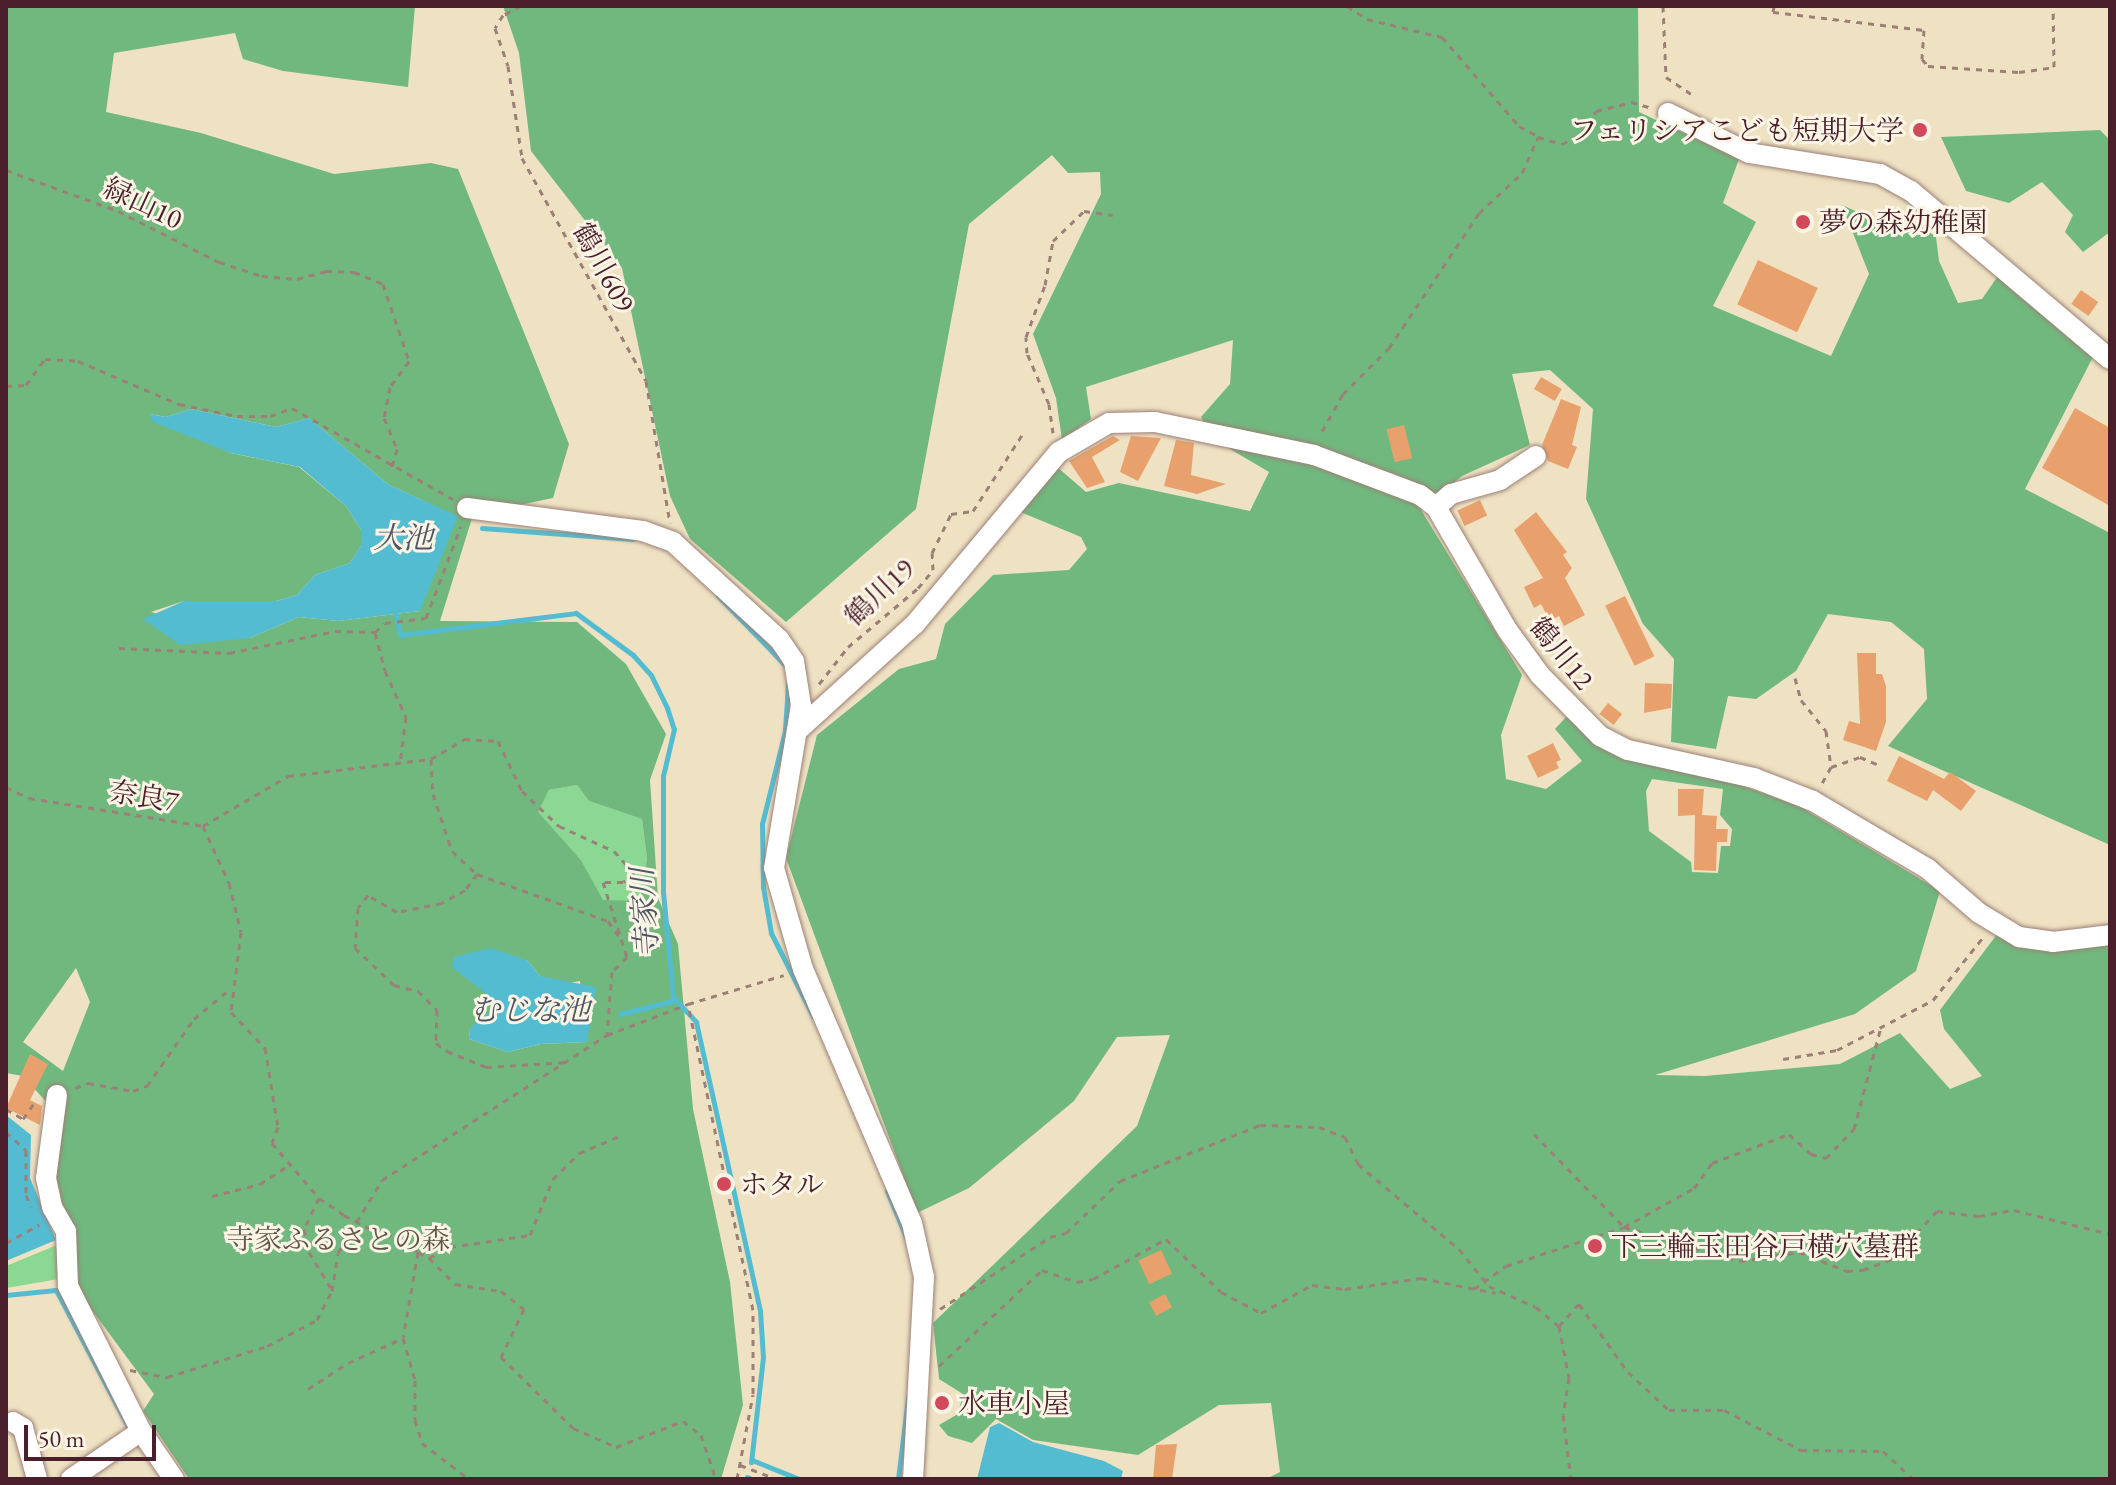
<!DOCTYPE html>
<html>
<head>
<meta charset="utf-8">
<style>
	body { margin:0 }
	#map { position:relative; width:2116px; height:1485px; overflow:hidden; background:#efe2c3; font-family:"EB Garamond","Noto Serif JP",serif }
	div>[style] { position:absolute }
	.green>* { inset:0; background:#8bd794 }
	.forest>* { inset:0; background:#70b87e }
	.water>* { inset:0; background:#54bcd1 }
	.stream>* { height:5px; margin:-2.5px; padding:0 2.5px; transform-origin:2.5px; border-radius:2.5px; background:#54bcd1 }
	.building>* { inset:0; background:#e8a16c; transform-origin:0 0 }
	.path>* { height:3px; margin-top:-1.5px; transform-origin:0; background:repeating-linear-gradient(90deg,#9c8077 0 6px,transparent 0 12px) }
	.roads { filter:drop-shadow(0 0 2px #9c8077) drop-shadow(0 0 2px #9c8077) }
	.minor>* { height:20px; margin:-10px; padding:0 10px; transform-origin:10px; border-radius:10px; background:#fff }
	.path-bridge>* { height:3px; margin-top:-1.5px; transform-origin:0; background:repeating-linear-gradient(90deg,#9c8077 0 6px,transparent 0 12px) }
	.dots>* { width:22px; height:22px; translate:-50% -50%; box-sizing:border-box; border:4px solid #fcf5e5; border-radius:50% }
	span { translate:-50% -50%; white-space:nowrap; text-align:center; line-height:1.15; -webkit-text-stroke:6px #fcf5e5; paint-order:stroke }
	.poi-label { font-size:28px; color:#4a1f2b }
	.right { translate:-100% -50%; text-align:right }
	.left { translate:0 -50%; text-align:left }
	.street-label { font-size:28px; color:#4a1f2b }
	.park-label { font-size:28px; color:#5e564a }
	.water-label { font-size:30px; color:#4e5665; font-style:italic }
	.frame { position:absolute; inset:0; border:8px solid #4a1f2b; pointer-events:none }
	.scale { position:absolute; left:24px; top:1425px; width:132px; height:36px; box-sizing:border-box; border:4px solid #4a1f2b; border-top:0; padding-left:10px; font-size:24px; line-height:28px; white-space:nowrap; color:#4a1f2b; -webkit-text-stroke:6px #fcf5e5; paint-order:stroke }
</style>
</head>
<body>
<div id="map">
	<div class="green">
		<div style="clip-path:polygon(577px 785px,589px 801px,642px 819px,647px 859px,639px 901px,603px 901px,581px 860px,537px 812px,549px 790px)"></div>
		<div style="clip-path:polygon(57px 1245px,59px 1279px,6px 1288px,6px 1266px)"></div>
	</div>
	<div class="forest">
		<div style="clip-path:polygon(evenodd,6px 6px,415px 6px,408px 87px,283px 71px,243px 59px,235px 33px,114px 53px,106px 112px,201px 133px,334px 174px,431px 163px,458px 169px,569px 444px,553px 498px,473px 515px,440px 621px,577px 622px,626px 664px,666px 734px,650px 780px,658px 898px,678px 944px,693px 1109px,730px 1282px,743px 1405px,721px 1479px,189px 1479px,143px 1411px,154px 1394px,77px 1290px,38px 1171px,58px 1115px,23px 1076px,6px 1073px,6px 6px,191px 409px,276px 427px,309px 418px,389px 485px,422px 500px,420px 611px,338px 621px,299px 617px,250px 638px,151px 612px,184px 601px,276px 601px,297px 595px,315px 575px,350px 563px,361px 546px,361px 530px,346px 506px,299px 467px,231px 453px,150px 414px,166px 417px,191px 409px,6px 6px,577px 785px,589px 801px,642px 819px,647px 859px,639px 901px,603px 900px,581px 860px,538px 812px,549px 790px,577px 785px,6px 6px,527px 960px,540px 976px,564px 984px,580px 981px,587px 1042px,541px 1044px,508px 1052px,469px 1039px,470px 1029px,493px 1010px,494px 1000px,484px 991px,527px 960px,6px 6px,76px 968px,90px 1002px,63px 1071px,23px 1042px,76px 968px)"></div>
		<div style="clip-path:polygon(evenodd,503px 6px,1638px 6px,1639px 112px,1739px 159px,1723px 203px,1756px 222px,1713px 306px,1831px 356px,1869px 274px,1842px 205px,1902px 232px,1912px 219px,1936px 237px,1939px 261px,1958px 303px,1982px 299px,2000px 273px,2093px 357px,2025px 489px,2110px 533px,2110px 845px,1888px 746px,1927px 699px,1924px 649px,1891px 622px,1828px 614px,1796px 671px,1756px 699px,1728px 696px,1716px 749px,1671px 742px,1674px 659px,1643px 624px,1586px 499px,1593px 409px,1550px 370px,1512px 374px,1530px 445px,1462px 476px,1421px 510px,1522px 675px,1501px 735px,1506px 779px,1546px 789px,1582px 761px,1555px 729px,1566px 717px,1603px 747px,1712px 775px,1799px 806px,1940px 891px,1916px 971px,1855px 1014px,1655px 1075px,1705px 1076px,1840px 1064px,1900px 1033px,1950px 1089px,1982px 1076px,1944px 1029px,1940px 1010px,1998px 933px,2110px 940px,2110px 1479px,1266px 1479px,1280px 1472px,1271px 1403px,1219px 1405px,1138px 1455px,1033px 1440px,996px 1419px,972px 1443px,948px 1436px,939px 1425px,958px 1414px,963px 1394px,939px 1379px,933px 1323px,1137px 1126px,1170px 1035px,1117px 1037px,1074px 1101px,969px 1188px,917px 1213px,786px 858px,817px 735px,899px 669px,936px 659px,945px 624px,993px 575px,1069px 570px,1087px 549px,1081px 537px,1018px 511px,1056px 466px,1086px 492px,1119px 483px,1250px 511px,1269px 472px,1213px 439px,1201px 417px,1230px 384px,1233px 340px,1086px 387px,1091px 419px,1062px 440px,1056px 398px,1033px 334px,1101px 194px,1100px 172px,1068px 173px,1052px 155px,969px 224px,916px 509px,786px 622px,690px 539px,670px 496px,622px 268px,531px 151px,519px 53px,503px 6px,1652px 779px,1723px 789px,1720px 815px,1732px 829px,1730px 846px,1721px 846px,1718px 873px,1692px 872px,1691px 862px,1649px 831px,1646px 791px,1652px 779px)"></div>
		<div style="clip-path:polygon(2100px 130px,2110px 140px,2110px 232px,2083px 252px,2065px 232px,2073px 215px,2042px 182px,2009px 203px,1966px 191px,1941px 137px)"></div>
	</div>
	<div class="water">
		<div style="clip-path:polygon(191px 409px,276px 427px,309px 418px,389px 485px,458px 516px,420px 611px,338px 621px,299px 617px,250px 638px,180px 645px,143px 619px,184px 601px,276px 601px,297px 595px,315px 575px,350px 563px,361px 546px,361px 530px,346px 506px,300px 467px,231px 453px,153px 422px,149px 414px,166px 417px)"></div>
		<div style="clip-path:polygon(490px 948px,527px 960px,540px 976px,596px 987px,587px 1042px,541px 1044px,508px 1052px,469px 1039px,470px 1028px,492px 1010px,494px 1000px,452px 967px,454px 957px)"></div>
		<div style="clip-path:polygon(6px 1115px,31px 1135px,30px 1178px,56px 1240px,6px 1261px)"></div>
		<div style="clip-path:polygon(999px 1423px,1033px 1442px,1104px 1461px,1123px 1471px,1121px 1479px,977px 1479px,990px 1427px)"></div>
	</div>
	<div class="stream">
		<div style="left:482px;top:528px;width:151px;rotate:4.2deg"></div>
		<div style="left:718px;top:596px;width:98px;rotate:45.8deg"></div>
		<div style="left:395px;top:611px;width:25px;rotate:78deg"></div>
		<div style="left:400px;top:635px;width:177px;rotate:-7.1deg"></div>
		<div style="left:576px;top:613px;width:71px;rotate:36.4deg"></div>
		<div style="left:633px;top:655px;width:27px;rotate:48deg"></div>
		<div style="left:651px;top:675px;width:37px;rotate:64deg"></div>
		<div style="left:667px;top:708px;width:22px;rotate:72deg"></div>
		<div style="left:674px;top:729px;width:48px;rotate:103.2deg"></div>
		<div style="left:663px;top:776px;width:116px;rotate:90deg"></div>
		<div style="left:663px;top:892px;width:105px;rotate:84.6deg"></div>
		<div style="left:673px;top:997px;width:34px;rotate:47deg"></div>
		<div style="left:696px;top:1022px;width:296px;rotate:77.5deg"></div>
		<div style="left:760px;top:1311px;width:46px;rotate:86.3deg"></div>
		<div style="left:763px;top:1357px;width:106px;rotate:96.5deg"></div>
		<div style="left:788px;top:684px;width:47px;rotate:93.7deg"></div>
		<div style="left:785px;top:731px;width:96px;rotate:103.9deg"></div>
		<div style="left:762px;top:824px;width:63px;rotate:89.1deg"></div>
		<div style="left:763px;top:887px;width:47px;rotate:80.1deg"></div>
		<div style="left:771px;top:933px;width:93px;rotate:63.2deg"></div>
		<div style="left:620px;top:1014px;width:58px;rotate:-14deg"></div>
		<div style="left:887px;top:1191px;width:50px;rotate:67.6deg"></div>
		<div style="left:6px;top:1295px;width:50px;rotate:-5.7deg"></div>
		<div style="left:56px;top:1290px;width:161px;rotate:62.2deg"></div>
		<div style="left:752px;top:1460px;width:51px;rotate:22deg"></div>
		<div style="left:747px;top:1477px;width:4px;rotate:27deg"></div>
		<div style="left:898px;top:1479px;width:83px;rotate:-83deg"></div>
	</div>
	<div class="building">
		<div style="left:1758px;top:260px;width:66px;height:49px;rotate:25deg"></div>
		<div style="left:2081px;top:290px;width:21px;height:17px;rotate:35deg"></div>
		<div style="left:1541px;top:377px;width:24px;height:14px;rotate:30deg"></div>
		<div style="clip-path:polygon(1561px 399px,1581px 407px,1572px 445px,1577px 447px,1568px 469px,1548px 461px,1542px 445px)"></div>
		<div style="clip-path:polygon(2075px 408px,2110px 428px,2110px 506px,2042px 468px)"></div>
		<div style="left:1404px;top:425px;width:34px;height:18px;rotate:76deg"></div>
		<div style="clip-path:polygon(1113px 436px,1120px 440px,1092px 457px,1105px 482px,1087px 488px,1069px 461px)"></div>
		<div style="clip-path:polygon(1131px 436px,1161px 438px,1138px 481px,1120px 472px)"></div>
		<div style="clip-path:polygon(1176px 440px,1194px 443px,1191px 475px,1226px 484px,1197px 494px,1164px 486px)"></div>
		<div style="left:1480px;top:500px;width:17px;height:25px;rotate:65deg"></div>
		<div style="clip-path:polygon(1536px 512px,1567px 552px,1563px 555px,1572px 568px,1565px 578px,1585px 615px,1564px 626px,1559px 616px,1550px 621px,1541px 604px,1534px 608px,1524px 587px,1543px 578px,1514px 530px)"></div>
		<div style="left:1625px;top:596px;width:67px;height:22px;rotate:64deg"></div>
		<div style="clip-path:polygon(1857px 653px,1876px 653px,1876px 674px,1882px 674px,1886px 686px,1886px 722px,1876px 751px,1843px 740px,1849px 721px,1860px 724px)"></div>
		<div style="clip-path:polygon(1645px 683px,1672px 684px,1671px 708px,1644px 713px)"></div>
		<div style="left:1608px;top:703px;width:18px;height:14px;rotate:38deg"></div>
		<div style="clip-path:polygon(1553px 743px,1561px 760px,1556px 762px,1559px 768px,1538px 778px,1527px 756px)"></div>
		<div style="clip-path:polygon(1899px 756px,1944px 779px,1950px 772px,1976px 791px,1961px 811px,1933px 790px,1927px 801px,1887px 781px)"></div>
		<div style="clip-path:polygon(1678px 789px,1704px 789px,1702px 815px,1717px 816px,1716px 829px,1728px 829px,1727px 842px,1717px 842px,1716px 871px,1694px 870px,1695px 815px,1678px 816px)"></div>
		<div style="clip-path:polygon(30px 1054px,48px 1064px,30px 1100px,42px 1106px,40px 1125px,6px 1108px)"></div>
		<div style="left:1161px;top:1250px;width:26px;height:25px;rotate:65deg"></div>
		<div style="left:1165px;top:1294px;width:15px;height:18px;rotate:62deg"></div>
		<div style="clip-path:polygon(1177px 1444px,1172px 1479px,1153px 1479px,1156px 1445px)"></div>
	</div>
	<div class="path">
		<div style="left:521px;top:6px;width:20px;rotate:153deg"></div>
		<div style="left:503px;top:15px;width:15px;rotate:122deg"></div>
		<div style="left:495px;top:28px;width:40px;rotate:71.1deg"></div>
		<div style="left:508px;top:66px;width:93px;rotate:81.3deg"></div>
		<div style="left:522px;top:158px;width:255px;rotate:60.9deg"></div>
		<div style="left:646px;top:381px;width:144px;rotate:80.4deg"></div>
		<div style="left:1347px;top:6px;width:24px;rotate:33deg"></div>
		<div style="left:1367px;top:19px;width:77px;rotate:13.5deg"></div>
		<div style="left:1442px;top:37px;width:118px;rotate:49.1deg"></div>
		<div style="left:1519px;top:126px;width:21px;rotate:28deg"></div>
		<div style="left:1663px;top:6px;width:71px;rotate:87.6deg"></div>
		<div style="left:1666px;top:77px;width:30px;rotate:34deg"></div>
		<div style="left:1774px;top:6px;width:6px;rotate:99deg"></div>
		<div style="left:1773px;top:12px;width:152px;rotate:6.8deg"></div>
		<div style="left:1924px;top:30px;width:29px;rotate:94deg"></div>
		<div style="left:1922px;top:59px;width:9px;rotate:49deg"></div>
		<div style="left:1928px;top:66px;width:91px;rotate:3.8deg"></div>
		<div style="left:2019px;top:72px;width:35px;rotate:-8deg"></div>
		<div style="left:2054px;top:67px;width:61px;rotate:-90.9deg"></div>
		<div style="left:6px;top:9px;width:4px;rotate:-56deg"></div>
		<div style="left:6px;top:170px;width:119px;rotate:20.1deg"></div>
		<div style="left:118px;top:211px;width:113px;rotate:26.8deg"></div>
		<div style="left:219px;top:262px;width:45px;rotate:18deg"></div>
		<div style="left:262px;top:276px;width:35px;rotate:5deg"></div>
		<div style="left:297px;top:279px;width:30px;rotate:-15deg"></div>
		<div style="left:326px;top:271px;width:28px;rotate:2deg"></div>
		<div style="left:354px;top:272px;width:31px;rotate:22deg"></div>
		<div style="left:383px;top:284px;width:81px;rotate:71.3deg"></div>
		<div style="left:409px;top:361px;width:32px;rotate:126deg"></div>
		<div style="left:390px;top:387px;width:32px;rotate:101deg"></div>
		<div style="left:384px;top:418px;width:34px;rotate:67deg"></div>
		<div style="left:397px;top:449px;width:19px;rotate:106deg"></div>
		<div style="left:6px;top:386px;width:20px;rotate:-3deg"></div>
		<div style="left:26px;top:385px;width:32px;rotate:-54deg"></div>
		<div style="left:45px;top:359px;width:33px;rotate:3deg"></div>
		<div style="left:78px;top:361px;width:110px;rotate:23.1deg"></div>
		<div style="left:179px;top:404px;width:59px;rotate:11.7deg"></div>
		<div style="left:237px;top:416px;width:33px"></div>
		<div style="left:270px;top:416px;width:23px;rotate:-20deg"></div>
		<div style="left:292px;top:408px;width:185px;rotate:29.5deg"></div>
		<div style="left:1322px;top:431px;width:43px;rotate:-60.4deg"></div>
		<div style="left:1343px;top:394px;width:65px;rotate:-45deg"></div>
		<div style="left:1389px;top:348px;width:162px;rotate:-56.3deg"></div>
		<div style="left:1479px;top:213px;width:59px;rotate:-42.9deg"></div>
		<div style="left:1522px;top:173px;width:39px;rotate:-66deg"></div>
		<div style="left:1538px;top:137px;width:25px;rotate:16deg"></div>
		<div style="left:1562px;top:144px;width:21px;rotate:-28deg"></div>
		<div style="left:1581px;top:134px;width:27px;rotate:-57deg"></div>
		<div style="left:1596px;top:111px;width:36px;rotate:-14deg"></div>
		<div style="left:1631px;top:102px;width:22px;rotate:16deg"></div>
		<div style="left:1053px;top:433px;width:29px;rotate:-98deg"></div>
		<div style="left:1049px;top:404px;width:56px;rotate:-113.3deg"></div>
		<div style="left:1027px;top:353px;width:16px;rotate:-94deg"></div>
		<div style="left:1026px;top:337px;width:55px;rotate:-69.9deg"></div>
		<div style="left:1045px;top:285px;width:45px;rotate:-79.7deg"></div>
		<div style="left:1053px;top:241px;width:43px;rotate:-44.1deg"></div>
		<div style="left:1084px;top:211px;width:29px;rotate:8deg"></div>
		<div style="left:375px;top:633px;width:39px;rotate:75deg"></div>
		<div style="left:385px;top:671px;width:51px;rotate:65.5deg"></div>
		<div style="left:406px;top:717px;width:46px;rotate:97.4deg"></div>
		<div style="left:119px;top:648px;width:110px;rotate:2.6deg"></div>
		<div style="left:229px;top:653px;width:108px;rotate:-11.7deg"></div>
		<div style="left:335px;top:631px;width:40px;rotate:1.4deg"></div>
		<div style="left:375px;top:632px;width:13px;rotate:-42deg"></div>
		<div style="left:385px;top:623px;width:41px;rotate:-7deg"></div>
		<div style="left:426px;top:618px;width:98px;rotate:-69.2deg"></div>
		<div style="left:1795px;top:678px;width:23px;rotate:75deg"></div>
		<div style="left:1801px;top:700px;width:40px;rotate:51deg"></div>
		<div style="left:1826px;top:731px;width:36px;rotate:82deg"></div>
		<div style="left:1831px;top:767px;width:18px;rotate:119deg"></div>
		<div style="left:819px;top:684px;width:47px;rotate:-51.9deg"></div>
		<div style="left:848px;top:647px;width:92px;rotate:-40.1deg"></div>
		<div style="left:918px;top:588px;width:23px;rotate:-50deg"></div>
		<div style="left:933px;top:570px;width:17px;rotate:-93deg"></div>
		<div style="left:932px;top:553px;width:43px;rotate:-64deg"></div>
		<div style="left:951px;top:514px;width:22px;rotate:-8deg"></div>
		<div style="left:973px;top:511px;width:94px;rotate:-57.2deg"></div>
		<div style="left:431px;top:759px;width:35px;rotate:87deg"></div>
		<div style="left:433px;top:794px;width:60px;rotate:71.6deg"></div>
		<div style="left:452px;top:851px;width:34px;rotate:43deg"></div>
		<div style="left:477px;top:874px;width:139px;rotate:19.7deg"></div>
		<div style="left:608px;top:921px;width:22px;rotate:54deg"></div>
		<div style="left:1831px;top:767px;width:31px;rotate:-19deg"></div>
		<div style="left:1860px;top:757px;width:23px;rotate:23deg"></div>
		<div style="left:6px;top:787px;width:25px;rotate:26deg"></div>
		<div style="left:29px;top:798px;width:176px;rotate:9.1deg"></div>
		<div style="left:203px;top:826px;width:63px;rotate:65.5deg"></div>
		<div style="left:229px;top:883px;width:50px;rotate:76.2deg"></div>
		<div style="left:241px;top:932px;width:81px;rotate:97.1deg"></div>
		<div style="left:231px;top:1012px;width:50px;rotate:46.6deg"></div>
		<div style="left:265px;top:1048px;width:80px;rotate:80.7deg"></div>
		<div style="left:278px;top:1127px;width:17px;rotate:111deg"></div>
		<div style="left:272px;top:1143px;width:72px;rotate:49.5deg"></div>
		<div style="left:319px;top:1198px;width:30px;rotate:34deg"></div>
		<div style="left:203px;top:826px;width:99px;rotate:-30.5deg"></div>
		<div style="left:288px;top:776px;width:144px;rotate:-6.8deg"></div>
		<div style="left:431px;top:759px;width:39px;rotate:-31deg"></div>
		<div style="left:464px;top:739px;width:34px;rotate:3deg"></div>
		<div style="left:498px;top:741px;width:55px;rotate:64.4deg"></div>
		<div style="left:522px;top:791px;width:51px;rotate:43.4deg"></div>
		<div style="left:559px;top:826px;width:60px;rotate:24.4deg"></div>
		<div style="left:614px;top:851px;width:31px;rotate:48deg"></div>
		<div style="left:635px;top:874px;width:14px;rotate:146deg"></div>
		<div style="left:623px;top:882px;width:20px;rotate:180deg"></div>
		<div style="left:603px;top:882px;width:79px;rotate:72.3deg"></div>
		<div style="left:627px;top:957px;width:21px;rotate:135deg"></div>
		<div style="left:612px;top:972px;width:62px;rotate:94.6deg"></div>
		<div style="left:477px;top:874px;width:20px;rotate:127deg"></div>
		<div style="left:465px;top:890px;width:26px;rotate:151deg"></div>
		<div style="left:442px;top:903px;width:46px;rotate:168.7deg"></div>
		<div style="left:397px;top:912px;width:34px;rotate:-150deg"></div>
		<div style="left:368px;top:895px;width:16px;rotate:128deg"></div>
		<div style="left:358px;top:908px;width:40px;rotate:94.3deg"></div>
		<div style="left:355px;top:948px;width:54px;rotate:43.5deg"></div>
		<div style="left:394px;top:985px;width:25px;rotate:14deg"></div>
		<div style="left:418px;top:991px;width:27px;rotate:45deg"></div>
		<div style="left:437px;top:1010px;width:33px;rotate:92deg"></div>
		<div style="left:436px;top:1043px;width:14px;rotate:36deg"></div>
		<div style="left:447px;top:1051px;width:42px;rotate:22.3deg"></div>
		<div style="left:486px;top:1067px;width:82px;rotate:-3.5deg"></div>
		<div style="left:1783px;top:1059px;width:55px;rotate:-9.5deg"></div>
		<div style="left:1837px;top:1050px;width:108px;rotate:-27.5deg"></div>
		<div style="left:1933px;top:1000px;width:82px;rotate:-51.4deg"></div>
		<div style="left:75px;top:1088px;width:14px;rotate:-21deg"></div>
		<div style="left:88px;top:1083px;width:46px;rotate:10.1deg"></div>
		<div style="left:133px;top:1091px;width:15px;rotate:-20deg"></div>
		<div style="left:147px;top:1086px;width:82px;rotate:-55deg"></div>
		<div style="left:194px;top:1019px;width:47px;rotate:-39.8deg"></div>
		<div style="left:6px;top:1109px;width:20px;rotate:30deg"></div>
		<div style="left:23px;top:1119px;width:24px;rotate:-55deg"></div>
		<div style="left:6px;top:1132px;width:27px;rotate:42deg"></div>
		<div style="left:26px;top:1150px;width:45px;rotate:90deg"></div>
		<div style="left:26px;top:1195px;width:13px;rotate:67deg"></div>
		<div style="left:1534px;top:1134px;width:129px;rotate:45.9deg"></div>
		<div style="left:1624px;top:1227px;width:121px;rotate:16.3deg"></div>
		<div style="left:1740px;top:1261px;width:60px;rotate:-8.7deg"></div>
		<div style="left:1799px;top:1252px;width:52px;rotate:21.6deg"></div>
		<div style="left:1847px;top:1271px;width:16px;rotate:-4deg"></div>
		<div style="left:1863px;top:1270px;width:31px;rotate:-21deg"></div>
		<div style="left:1892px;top:1259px;width:66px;rotate:-46.8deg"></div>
		<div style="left:1937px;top:1211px;width:42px;rotate:6.8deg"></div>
		<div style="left:1979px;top:1216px;width:36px;rotate:-10deg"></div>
		<div style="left:2014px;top:1210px;width:99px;rotate:14deg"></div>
		<div style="left:212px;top:1196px;width:49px;rotate:-14deg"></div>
		<div style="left:260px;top:1184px;width:33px;rotate:-33deg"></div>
		<div style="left:319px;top:1198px;width:34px;rotate:116deg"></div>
		<div style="left:304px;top:1229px;width:24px;rotate:78deg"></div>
		<div style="left:309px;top:1252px;width:42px;rotate:58.6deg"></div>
		<div style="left:374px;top:1231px;width:31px;rotate:17deg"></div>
		<div style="left:404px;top:1240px;width:18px;rotate:41deg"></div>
		<div style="left:418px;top:1252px;width:87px;rotate:99.9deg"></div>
		<div style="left:403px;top:1338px;width:44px;rotate:74.1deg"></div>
		<div style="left:415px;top:1380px;width:40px;rotate:90deg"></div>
		<div style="left:415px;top:1420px;width:24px;rotate:73deg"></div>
		<div style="left:422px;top:1443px;width:59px;rotate:37.5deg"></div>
		<div style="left:6px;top:1243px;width:38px;rotate:-29deg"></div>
		<div style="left:418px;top:1252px;width:13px;rotate:29deg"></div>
		<div style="left:429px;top:1258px;width:24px;rotate:-28deg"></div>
		<div style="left:450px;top:1247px;width:81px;rotate:-8.5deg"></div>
		<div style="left:530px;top:1235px;width:61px;rotate:-67.7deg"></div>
		<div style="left:553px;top:1179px;width:37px;rotate:-45deg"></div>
		<div style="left:579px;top:1153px;width:47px;rotate:-22.7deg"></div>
		<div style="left:429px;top:1258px;width:37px;rotate:45deg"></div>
		<div style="left:455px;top:1284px;width:47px;rotate:8.7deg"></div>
		<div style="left:501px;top:1291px;width:29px;rotate:38deg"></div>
		<div style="left:524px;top:1309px;width:53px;rotate:115.6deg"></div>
		<div style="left:501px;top:1357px;width:101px;rotate:44.6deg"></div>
		<div style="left:573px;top:1428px;width:47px;rotate:23.8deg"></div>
		<div style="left:616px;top:1447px;width:72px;rotate:-21.2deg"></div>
		<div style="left:683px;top:1421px;width:23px;rotate:38deg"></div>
		<div style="left:701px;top:1435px;width:46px;rotate:71.2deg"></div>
		<div style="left:1474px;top:1289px;width:39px;rotate:-36deg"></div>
		<div style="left:1506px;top:1266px;width:124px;rotate:-18.3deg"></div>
		<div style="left:1624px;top:1227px;width:80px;rotate:-29.1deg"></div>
		<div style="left:1694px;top:1188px;width:31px;rotate:-54deg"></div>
		<div style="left:1712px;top:1163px;width:82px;rotate:-20.6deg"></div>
		<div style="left:1789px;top:1134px;width:30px;rotate:42deg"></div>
		<div style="left:1811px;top:1154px;width:16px;rotate:15deg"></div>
		<div style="left:1826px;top:1158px;width:40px;rotate:-46deg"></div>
		<div style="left:1854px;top:1129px;width:106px;rotate:-75.2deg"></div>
		<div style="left:940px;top:1309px;width:131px;rotate:-33.2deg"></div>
		<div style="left:1050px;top:1237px;width:16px;rotate:-14deg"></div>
		<div style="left:1066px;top:1233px;width:75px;rotate:-43.9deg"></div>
		<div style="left:1120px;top:1181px;width:151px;rotate:-21.8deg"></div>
		<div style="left:1260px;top:1125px;width:59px;rotate:1.9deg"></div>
		<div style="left:1319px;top:1127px;width:28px;rotate:21deg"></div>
		<div style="left:1345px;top:1137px;width:30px;rotate:64deg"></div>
		<div style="left:1358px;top:1164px;width:132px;rotate:40.1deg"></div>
		<div style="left:1459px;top:1249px;width:48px;rotate:51deg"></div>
		<div style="left:1489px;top:1286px;width:51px;rotate:24.1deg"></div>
		<div style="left:1536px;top:1307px;width:30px;rotate:40deg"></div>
		<div style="left:1559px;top:1326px;width:53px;rotate:79.1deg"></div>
		<div style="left:1569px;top:1378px;width:37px;rotate:99deg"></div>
		<div style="left:1563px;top:1415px;width:64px;rotate:82.9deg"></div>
		<div style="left:1559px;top:1326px;width:30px;rotate:-48deg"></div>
		<div style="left:1579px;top:1304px;width:84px;rotate:54.2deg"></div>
		<div style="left:1628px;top:1372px;width:56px;rotate:42.8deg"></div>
		<div style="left:1669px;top:1410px;width:55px"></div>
		<div style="left:1724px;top:1410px;width:87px;rotate:27.5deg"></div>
		<div style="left:1801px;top:1450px;width:82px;rotate:0.7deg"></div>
		<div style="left:1883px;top:1451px;width:41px;rotate:43deg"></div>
		<div style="left:939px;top:1366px;width:141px;rotate:-43deg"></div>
		<div style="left:1042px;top:1270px;width:37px;rotate:19deg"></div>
		<div style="left:1077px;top:1282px;width:16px;rotate:-11deg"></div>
		<div style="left:1093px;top:1279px;width:83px;rotate:-28.7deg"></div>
		<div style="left:1166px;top:1239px;width:76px;rotate:43.9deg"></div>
		<div style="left:1221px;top:1292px;width:45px;rotate:27.7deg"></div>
		<div style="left:1261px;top:1313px;width:58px;rotate:-28.8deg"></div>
		<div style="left:1312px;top:1285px;width:33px;rotate:7deg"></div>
		<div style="left:1345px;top:1289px;width:77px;rotate:-8.2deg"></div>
		<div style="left:1421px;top:1278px;width:76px;rotate:11.3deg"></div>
		<div style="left:130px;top:1370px;width:38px;rotate:11deg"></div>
		<div style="left:167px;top:1377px;width:105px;rotate:-17.2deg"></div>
		<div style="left:267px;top:1346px;width:56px;rotate:-27.5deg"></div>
		<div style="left:317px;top:1320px;width:33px;rotate:-63deg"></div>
		<div style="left:332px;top:1291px;width:38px;rotate:-81deg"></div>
		<div style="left:338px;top:1253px;width:85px;rotate:-58.9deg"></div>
		<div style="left:382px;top:1180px;width:268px;rotate:-32.8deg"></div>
		<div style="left:607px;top:1035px;width:87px;rotate:-20.9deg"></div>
		<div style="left:308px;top:1389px;width:48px;rotate:-33deg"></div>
		<div style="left:348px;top:1363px;width:60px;rotate:-24.4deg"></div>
		<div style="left:740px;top:1465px;width:39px;rotate:21deg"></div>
		<div style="left:737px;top:1479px;width:86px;rotate:-79.3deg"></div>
		<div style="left:753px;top:1394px;width:84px;rotate:-90deg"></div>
		<div style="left:753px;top:1310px;width:313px;rotate:-102deg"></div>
		<div style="left:688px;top:1004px;width:100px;rotate:-16.8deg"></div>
	</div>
	<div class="roads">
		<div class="minor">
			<div style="left:1668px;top:113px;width:90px;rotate:26.3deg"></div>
			<div style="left:1749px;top:153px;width:133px;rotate:9.1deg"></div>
			<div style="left:1880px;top:174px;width:35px;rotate:29deg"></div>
			<div style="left:1911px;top:191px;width:260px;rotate:40.2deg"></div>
			<div style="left:1436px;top:507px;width:20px;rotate:-41deg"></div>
			<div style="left:1451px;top:494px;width:51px;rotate:-15.9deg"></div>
			<div style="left:1500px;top:480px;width:43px;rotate:-33.7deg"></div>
			<div style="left:467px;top:508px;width:177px;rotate:7.4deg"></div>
			<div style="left:643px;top:531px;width:32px;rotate:20deg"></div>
			<div style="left:673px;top:542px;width:144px;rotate:42.5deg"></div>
			<div style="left:779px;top:639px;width:27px;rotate:56deg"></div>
			<div style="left:794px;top:661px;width:45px;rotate:81deg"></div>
			<div style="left:801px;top:705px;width:165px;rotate:99.4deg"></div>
			<div style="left:774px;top:868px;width:105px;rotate:74deg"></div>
			<div style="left:803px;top:969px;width:276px;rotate:66.8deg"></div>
			<div style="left:912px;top:1223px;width:55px;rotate:77.5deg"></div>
			<div style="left:924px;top:1277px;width:202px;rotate:93.1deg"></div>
			<div style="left:798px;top:730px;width:158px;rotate:-42.2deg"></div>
			<div style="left:915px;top:624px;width:224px;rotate:-50.1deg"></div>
			<div style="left:1059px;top:452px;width:58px;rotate:-30.1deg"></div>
			<div style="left:1109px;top:423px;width:46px;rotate:-1.2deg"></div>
			<div style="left:1155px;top:422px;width:162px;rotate:11.7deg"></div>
			<div style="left:1314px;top:455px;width:113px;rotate:20.7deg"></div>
			<div style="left:1420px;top:495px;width:20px;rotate:37deg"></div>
			<div style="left:1436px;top:507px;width:143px;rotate:59.9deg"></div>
			<div style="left:1508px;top:631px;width:54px;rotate:54deg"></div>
			<div style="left:1540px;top:675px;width:86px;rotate:45.5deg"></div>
			<div style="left:1600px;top:736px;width:31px;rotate:27deg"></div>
			<div style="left:1628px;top:750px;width:129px;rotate:12.5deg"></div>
			<div style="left:1754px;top:778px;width:63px;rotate:21.3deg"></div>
			<div style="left:1813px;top:801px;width:134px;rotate:30.6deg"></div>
			<div style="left:1928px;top:869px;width:67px;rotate:40.8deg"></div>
			<div style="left:1979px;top:913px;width:47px;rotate:31deg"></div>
			<div style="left:2019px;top:937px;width:34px;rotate:8deg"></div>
			<div style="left:2053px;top:942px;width:57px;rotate:-7deg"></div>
			<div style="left:57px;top:1095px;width:84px;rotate:97.5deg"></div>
			<div style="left:46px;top:1178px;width:30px;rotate:78deg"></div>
			<div style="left:52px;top:1207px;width:28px;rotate:60deg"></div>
			<div style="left:66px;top:1231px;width:55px;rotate:87.9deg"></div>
			<div style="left:68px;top:1286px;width:162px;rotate:63.3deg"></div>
			<div style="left:141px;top:1431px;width:58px;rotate:55.5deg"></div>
			<div style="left:13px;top:1422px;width:12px;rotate:31deg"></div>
			<div style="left:23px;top:1428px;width:53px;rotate:74.6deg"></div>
			<div style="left:71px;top:1479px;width:85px;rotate:-34.4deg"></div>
		</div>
	</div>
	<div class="path-bridge">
		<div style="left:344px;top:1215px;width:34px;rotate:28deg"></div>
	</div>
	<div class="dots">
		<div style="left:1920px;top:130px;background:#d1495b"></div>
		<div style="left:1803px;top:222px;background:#d1495b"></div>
		<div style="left:724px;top:1184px;background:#d1495b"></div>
		<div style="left:1595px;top:1246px;background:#d1495b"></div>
		<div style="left:942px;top:1403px;background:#d1495b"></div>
	</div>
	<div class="poi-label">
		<span class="right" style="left:1904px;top:130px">フェリシアこども短期大学</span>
		<span class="left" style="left:1819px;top:222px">夢の森幼稚園</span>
		<span class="left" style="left:740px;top:1184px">ホタル</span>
		<span class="left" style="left:1611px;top:1246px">下三輪玉田谷戸横穴墓群</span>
		<span class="left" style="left:958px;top:1403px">水車小屋</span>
	</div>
	<div class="street-label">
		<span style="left:143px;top:203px;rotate:25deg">緑山10</span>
		<span style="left:604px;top:267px;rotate:61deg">鶴川609</span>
		<span style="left:879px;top:592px;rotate:-43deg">鶴川19</span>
		<span style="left:1562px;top:653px;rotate:51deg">鶴川12</span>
		<span style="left:144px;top:796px;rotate:9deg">奈良7</span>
	</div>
	<div class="park-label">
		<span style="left:338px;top:1239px">寺家ふるさとの森</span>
	</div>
	<div class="water-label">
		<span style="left:403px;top:538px">大池</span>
		<span style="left:645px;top:913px;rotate:-94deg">寺家川</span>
		<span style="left:530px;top:1010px">むじな池</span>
	</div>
	<div class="frame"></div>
	<div class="scale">50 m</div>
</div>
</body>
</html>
